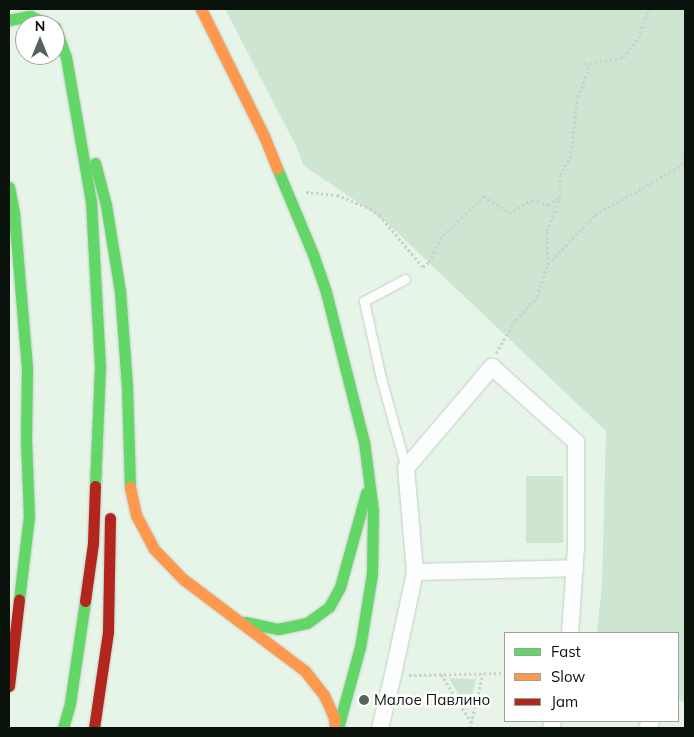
<!DOCTYPE html>
<html>
<head>
<meta charset="utf-8">
<style>
	body { margin:0 }
	#map { position:relative; width:694px; height:737px; overflow:hidden; background:#e6f5e8; font-family:Mulish,sans-serif }
	div>[style] { position:absolute }
	.green>* { inset:0; background:#cee5d2; transform-origin:0 0 }
	.path>* { height:3px; margin-top:-1.5px; transform-origin:0; background:repeating-linear-gradient(90deg,#cdd2ce 0 2.5px,transparent 0 5px) }
	.roads { filter:drop-shadow(0 0 1px #c3cfc5) drop-shadow(0 0 1px #c3cfc5) }
	.lane>* { height:9px; margin:-4.5px; padding:0 4.5px; transform-origin:4.5px; border-radius:4.5px; background:#fbfefc }
	.street>* { height:16px; margin:-8px; padding:0 8px; transform-origin:8px; border-radius:8px; background:#fbfefc }
	.fast>* { height:11px; margin:-5.5px; padding:0 5.5px; transform-origin:5.5px; border-radius:5.5px; background:#63d668 }
	.slow>* { height:11px; margin:-5.5px; padding:0 5.5px; transform-origin:5.5px; border-radius:5.5px; background:#ff974d }
	.jam>* { height:11px; margin:-5.5px; padding:0 5.5px; transform-origin:5.5px; border-radius:5.5px; background:#b3261e }
	.dots>* { width:14px; height:14px; translate:-50% -50%; box-sizing:border-box; border:2px solid #fff; border-radius:50% }
	span { translate:-50% -50%; white-space:nowrap; text-align:center; line-height:1.15; -webkit-text-stroke:5px #fff; paint-order:stroke }
	.poi-label { font-size:15px; color:#0a130b }
	.left { translate:0 -50%; text-align:left }
	.frame { position:absolute; inset:0; border:10px solid #0a130b; pointer-events:none }
	.legend { position:absolute; left:504px; top:632px; width:175px; height:90px; box-sizing:border-box; background:#fff; border:1px solid #9da19d; margin:0; padding:6px 9px; list-style:none; font-size:15px; color:#0a130b }
	.legend li { display:flex; align-items:center; gap:10px; height:25px }
	.legend b { width:25px; border:1px solid #9da19d }
	.north { position:absolute; left:15px; top:15px; width:50px; height:50px; box-sizing:border-box; background:#fff; border:1px solid #9da19d; border-radius:50%; rotate:0deg; font-size:14px; font-weight:700; line-height:20px; text-align:center; color:#0a130b }
	.north::after { content:''; display:block; margin:auto; width:18px; height:22px; background:#576258; clip-path:polygon(50% 0,100% 100%,50% 72%,0 100%) }
</style>
</head>
<body>
<div id="map">
	<div class="green">
		<div style="clip-path:polygon(225px 9px,685px 9px,685px 703px,678px 699px,678px 633px,597px 633px,602px 585px,606px 431px,385px 221px,303px 165px,297px 148px)"></div>
		<div style="left:526px;top:476px;width:37px;height:67px"></div>
		<div style="clip-path:polygon(449px 678px,476px 679px,468px 711px)"></div>
	</div>
	<div class="path">
		<div style="left:306px;top:192px;width:31px;rotate:6deg"></div>
		<div style="left:337px;top:195px;width:35px;rotate:22deg"></div>
		<div style="left:370px;top:208px;width:11px;rotate:38deg"></div>
		<div style="left:379px;top:215px;width:68px;rotate:49.8deg"></div>
		<div style="left:423px;top:267px;width:8px;rotate:-40deg"></div>
		<div style="left:429px;top:262px;width:25px;rotate:-64deg"></div>
		<div style="left:440px;top:239px;width:62px;rotate:-44.3deg"></div>
		<div style="left:484px;top:196px;width:30px;rotate:34deg"></div>
		<div style="left:509px;top:213px;width:26px;rotate:-29deg"></div>
		<div style="left:532px;top:200px;width:17px;rotate:17deg"></div>
		<div style="left:548px;top:205px;width:14px;rotate:-34deg"></div>
		<div style="left:560px;top:197px;width:22px;rotate:-90deg"></div>
		<div style="left:560px;top:175px;width:20px;rotate:-60deg"></div>
		<div style="left:570px;top:158px;width:62px;rotate:-82.5deg"></div>
		<div style="left:578px;top:97px;width:30px;rotate:-69deg"></div>
		<div style="left:589px;top:69px;width:6px;rotate:-129deg"></div>
		<div style="left:585px;top:64px;width:39px;rotate:-10deg"></div>
		<div style="left:623px;top:57px;width:25px;rotate:-50deg"></div>
		<div style="left:639px;top:38px;width:24px;rotate:-73deg"></div>
		<div style="left:646px;top:15px;width:7px;rotate:-56deg"></div>
		<div style="left:548px;top:264px;width:33px;rotate:-92deg"></div>
		<div style="left:547px;top:231px;width:36px;rotate:-69deg"></div>
		<div style="left:496px;top:353px;width:39px;rotate:-59deg"></div>
		<div style="left:516px;top:320px;width:31px;rotate:-48deg"></div>
		<div style="left:537px;top:297px;width:35px;rotate:-72deg"></div>
		<div style="left:548px;top:264px;width:68px;rotate:-46.2deg"></div>
		<div style="left:595px;top:215px;width:100px;rotate:-29.9deg"></div>
		<div style="left:682px;top:165px;width:14px;rotate:-78deg"></div>
		<div style="left:441px;top:674px;width:57px;rotate:58deg"></div>
		<div style="left:409px;top:675px;width:96px;rotate:-1.2deg"></div>
		<div style="left:470px;top:728px;width:56px;rotate:-76.5deg"></div>
	</div>
	<div class="roads">
		<div class="lane">
			<div style="left:405px;top:279px;width:47px;rotate:151.8deg"></div>
			<div style="left:364px;top:301px;width:79px;rotate:77.6deg"></div>
			<div style="left:381px;top:378px;width:93px;rotate:74.5deg"></div>
		</div>
		<div class="street">
			<div style="left:415px;top:572px;width:160px;rotate:-1.4deg"></div>
			<div style="left:380px;top:728px;width:55px;rotate:-76.2deg"></div>
			<div style="left:393px;top:675px;width:105px;rotate:-77.9deg"></div>
			<div style="left:415px;top:572px;width:104px;rotate:-94.9deg"></div>
			<div style="left:406px;top:468px;width:133px;rotate:-49.6deg"></div>
			<div style="left:492px;top:367px;width:113px;rotate:41.8deg"></div>
			<div style="left:576px;top:442px;width:106px;rotate:90deg"></div>
			<div style="left:576px;top:548px;width:85px;rotate:94deg"></div>
			<div style="left:551px;top:728px;width:7px;rotate:-74deg"></div>
			<div style="left:647px;top:728px;width:8px;rotate:-60deg"></div>
		</div>
		<div class="fast">
			<div style="left:9px;top:20px;width:21px;rotate:-11deg"></div>
			<div style="left:30px;top:16px;width:23px;rotate:23deg"></div>
			<div style="left:55px;top:27px;width:32px;rotate:70deg"></div>
			<div style="left:66px;top:57px;width:146px;rotate:80.2deg"></div>
			<div style="left:91px;top:201px;width:166px;rotate:86.9deg"></div>
			<div style="left:100px;top:367px;width:119px;rotate:92.4deg"></div>
			<div style="left:95px;top:163px;width:43px;rotate:75.3deg"></div>
			<div style="left:106px;top:205px;width:87px;rotate:80.8deg"></div>
			<div style="left:120px;top:291px;width:95px;rotate:85.8deg"></div>
			<div style="left:127px;top:386px;width:101px;rotate:88.3deg"></div>
			<div style="left:277px;top:168px;width:93px;rotate:67.3deg"></div>
			<div style="left:313px;top:254px;width:40px;rotate:71.1deg"></div>
			<div style="left:326px;top:292px;width:155px;rotate:75.8deg"></div>
			<div style="left:364px;top:442px;width:69px;rotate:82.5deg"></div>
			<div style="left:373px;top:510px;width:64px;rotate:90.9deg"></div>
			<div style="left:372px;top:574px;width:74px;rotate:99.3deg"></div>
			<div style="left:360px;top:647px;width:84px;rotate:105.2deg"></div>
			<div style="left:9px;top:187px;width:26px;rotate:79deg"></div>
			<div style="left:14px;top:213px;width:157px;rotate:85.2deg"></div>
			<div style="left:27px;top:369px;width:70px;rotate:90.8deg"></div>
			<div style="left:26px;top:439px;width:77px;rotate:87.8deg"></div>
			<div style="left:29px;top:516px;width:85px;rotate:96.8deg"></div>
			<div style="left:245px;top:622px;width:34px;rotate:12deg"></div>
			<div style="left:278px;top:629px;width:30px;rotate:-12deg"></div>
			<div style="left:307px;top:623px;width:27px;rotate:-36deg"></div>
			<div style="left:329px;top:607px;width:23px;rotate:-61deg"></div>
			<div style="left:340px;top:587px;width:98px;rotate:-74.5deg"></div>
			<div style="left:63px;top:728px;width:26px;rotate:-74deg"></div>
			<div style="left:70px;top:703px;width:103px;rotate:-81.6deg"></div>
		</div>
		<div class="slow">
			<div style="left:201px;top:9px;width:142px;rotate:63.6deg"></div>
			<div style="left:264px;top:136px;width:35px;rotate:68deg"></div>
			<div style="left:130px;top:487px;width:29px;rotate:78deg"></div>
			<div style="left:136px;top:515px;width:38px;rotate:62deg"></div>
			<div style="left:154px;top:549px;width:42px;rotate:46deg"></div>
			<div style="left:183px;top:579px;width:153px;rotate:37deg"></div>
			<div style="left:305px;top:671px;width:31px;rotate:52deg"></div>
			<div style="left:324px;top:695px;width:24px;rotate:66deg"></div>
			<div style="left:334px;top:717px;width:11px;rotate:85deg"></div>
		</div>
		<div class="jam">
			<div style="left:85px;top:601px;width:59px;rotate:-82.1deg"></div>
			<div style="left:93px;top:543px;width:57px;rotate:-88deg"></div>
			<div style="left:9px;top:686px;width:87px;rotate:-83.4deg"></div>
			<div style="left:94px;top:728px;width:97px;rotate:-81.7deg"></div>
			<div style="left:108px;top:632px;width:114px;rotate:-89deg"></div>
		</div>
	</div>
	<div class="dots">
		<div style="left:364px;top:700px;background:#576258"></div>
	</div>
	<div class="poi-label">
		<span class="left" style="left:374px;top:700px">Малое Павлино</span>
	</div>
	<div class="frame"></div>
	<ul class="legend">
	<li><b style="height:6px;background:#63d668"></b>Fast</li>
	<li><b style="height:6px;background:#ff974d"></b>Slow</li>
	<li><b style="height:6px;background:#b3261e"></b>Jam</li>
	</ul>
	<div class="north">N</div>
</div>
</body>
</html>
